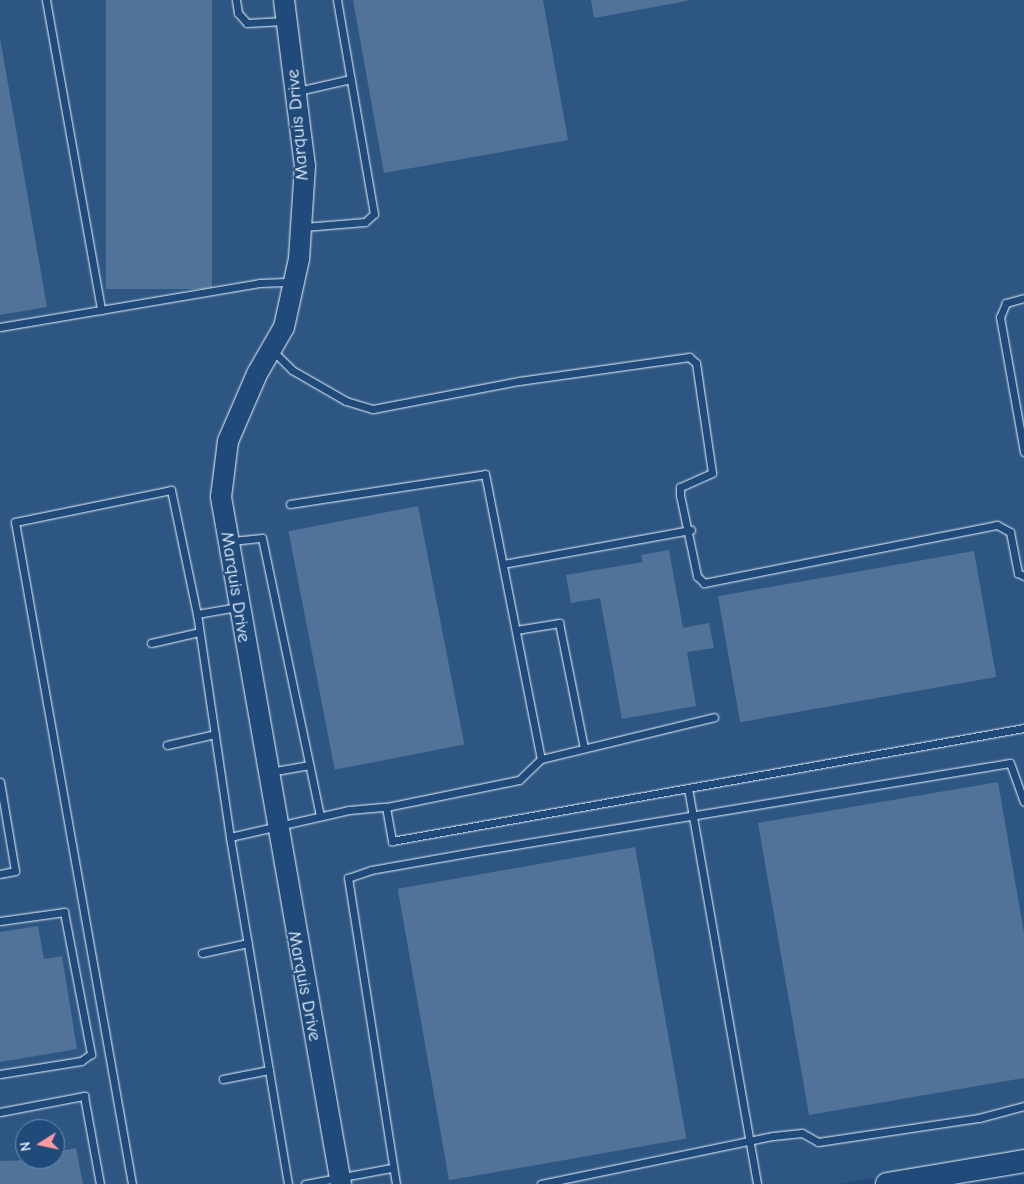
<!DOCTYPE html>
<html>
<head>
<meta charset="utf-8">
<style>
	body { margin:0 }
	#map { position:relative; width:1024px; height:1184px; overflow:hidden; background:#1f4a7a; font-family:"Comic Neue",sans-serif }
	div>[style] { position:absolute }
	.built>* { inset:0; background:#2e5683 }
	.building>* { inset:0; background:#517399; transform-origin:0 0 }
	.roads { filter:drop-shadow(0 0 1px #e8f1f8) drop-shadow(0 0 1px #e8f1f8) }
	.lane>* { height:7px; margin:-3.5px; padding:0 3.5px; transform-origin:3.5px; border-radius:3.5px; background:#1f4a7a }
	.secondary>* { height:20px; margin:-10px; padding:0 10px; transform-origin:10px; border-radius:10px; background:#1f4a7a }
	.primary>* { height:22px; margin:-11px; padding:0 11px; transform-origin:11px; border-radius:11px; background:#1f4a7a }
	span { translate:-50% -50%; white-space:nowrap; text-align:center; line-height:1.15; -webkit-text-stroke:4px #1f4a7a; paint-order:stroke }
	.street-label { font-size:19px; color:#e8f1f8 }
	.north { position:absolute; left:15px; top:1119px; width:50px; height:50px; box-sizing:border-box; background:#1f4a7a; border:1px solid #6f8dac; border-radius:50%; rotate:260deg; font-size:14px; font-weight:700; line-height:20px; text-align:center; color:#e8f1f8 }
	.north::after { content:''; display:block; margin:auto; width:18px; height:22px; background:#ff9aa2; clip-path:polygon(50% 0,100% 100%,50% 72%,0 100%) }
</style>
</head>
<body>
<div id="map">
	<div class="built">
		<div style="clip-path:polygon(evenodd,0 0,1024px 0,1024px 1153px,839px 1184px,0 1184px,0 0,25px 1129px,55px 1129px,55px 1159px,25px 1159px,25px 1129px)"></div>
	</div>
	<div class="building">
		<div style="left:106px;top:0;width:106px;height:289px"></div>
		<div style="clip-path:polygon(353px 0,543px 0,568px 140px,384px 173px)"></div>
		<div style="clip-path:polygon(591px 0,687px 0,687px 1px,594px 18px)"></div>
		<div style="clip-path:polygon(0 38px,47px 307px,0 315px)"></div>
		<div style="left:418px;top:506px;width:243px;height:132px;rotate:79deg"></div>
		<div style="clip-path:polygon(669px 550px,683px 628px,709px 623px,714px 648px,687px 652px,696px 706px,622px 719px,600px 598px,571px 603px,566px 575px,643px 562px,641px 555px)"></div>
		<div style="left:974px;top:551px;width:128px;height:260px;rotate:80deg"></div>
		<div style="clip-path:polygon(998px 782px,1024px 933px,1024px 1078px,809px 1115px,758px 823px)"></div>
		<div style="left:635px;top:847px;width:296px;height:241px;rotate:80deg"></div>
		<div style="clip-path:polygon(38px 926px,44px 959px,62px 956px,77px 1049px,0 1062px,0 932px)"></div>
		<div style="clip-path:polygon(76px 1148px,83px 1184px,0 1184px,0 1161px,55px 1159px,55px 1152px)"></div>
	</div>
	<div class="roads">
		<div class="lane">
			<div style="left:46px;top:0;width:315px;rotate:79.9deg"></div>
			<div style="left:236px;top:0;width:13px;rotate:81deg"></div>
			<div style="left:238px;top:13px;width:13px;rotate:48deg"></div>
			<div style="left:247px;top:23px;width:37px;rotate:-3deg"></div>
			<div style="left:298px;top:91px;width:54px;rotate:-12.8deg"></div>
			<div style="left:304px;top:227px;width:61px;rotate:-4.7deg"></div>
			<div style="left:365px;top:222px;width:12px;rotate:-42deg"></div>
			<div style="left:374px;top:214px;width:217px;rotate:-99.8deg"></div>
			<div style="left:1024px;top:298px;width:19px;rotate:164deg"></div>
			<div style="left:1006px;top:303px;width:15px;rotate:113deg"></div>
			<div style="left:1000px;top:317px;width:137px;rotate:79.9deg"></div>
			<div style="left:0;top:327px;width:263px;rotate:-9.6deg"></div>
			<div style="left:259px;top:283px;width:34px;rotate:-2deg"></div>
			<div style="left:272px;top:350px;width:28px;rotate:45deg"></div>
			<div style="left:292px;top:370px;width:62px;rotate:29.9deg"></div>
			<div style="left:346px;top:401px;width:28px;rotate:17deg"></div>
			<div style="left:373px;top:409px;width:149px;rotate:-10.9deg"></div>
			<div style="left:519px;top:381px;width:172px;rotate:-8deg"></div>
			<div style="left:689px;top:357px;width:9px;rotate:41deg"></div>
			<div style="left:696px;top:363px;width:111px;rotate:81.7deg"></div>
			<div style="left:712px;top:473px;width:35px;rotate:156deg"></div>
			<div style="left:680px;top:487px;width:8px;rotate:90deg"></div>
			<div style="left:680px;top:495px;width:83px;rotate:78.1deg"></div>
			<div style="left:697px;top:576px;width:10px;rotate:45deg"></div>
			<div style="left:704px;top:583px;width:299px;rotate:-11.2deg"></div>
			<div style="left:997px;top:525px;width:15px;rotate:28deg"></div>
			<div style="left:1010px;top:532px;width:42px;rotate:79deg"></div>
			<div style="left:1018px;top:573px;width:7px;rotate:27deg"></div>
			<div style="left:290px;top:504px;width:197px;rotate:-8.7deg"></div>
			<div style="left:485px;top:474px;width:290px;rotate:78.9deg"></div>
			<div style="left:541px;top:759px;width:30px;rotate:136deg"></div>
			<div style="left:519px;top:780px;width:136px;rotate:168.5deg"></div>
			<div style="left:232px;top:541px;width:30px;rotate:-6deg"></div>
			<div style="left:262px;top:538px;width:284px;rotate:78.2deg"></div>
			<div style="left:503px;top:564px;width:191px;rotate:-10.3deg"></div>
			<div style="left:516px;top:630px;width:44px;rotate:-9.2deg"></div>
			<div style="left:559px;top:623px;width:127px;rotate:78.7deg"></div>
			<div style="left:151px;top:643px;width:49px;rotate:-12.9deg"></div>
			<div style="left:167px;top:745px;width:49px;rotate:-12.9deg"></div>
			<div style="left:541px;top:759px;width:178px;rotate:-13.6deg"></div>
			<div style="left:270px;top:772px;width:40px;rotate:-10deg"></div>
			<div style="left:0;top:782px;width:90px;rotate:80.4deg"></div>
			<div style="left:15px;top:871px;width:15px;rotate:169deg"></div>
			<div style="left:688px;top:788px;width:402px;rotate:80.1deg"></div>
			<div style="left:230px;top:837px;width:225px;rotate:-98.4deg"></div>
			<div style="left:197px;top:614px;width:42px;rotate:-9.7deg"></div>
			<div style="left:0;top:921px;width:65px;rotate:-8deg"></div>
			<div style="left:64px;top:912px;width:145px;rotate:79.2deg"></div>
			<div style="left:91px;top:1054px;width:12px;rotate:145deg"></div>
			<div style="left:81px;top:1061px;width:82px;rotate:170.9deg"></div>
			<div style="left:202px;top:953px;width:47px;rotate:-12.3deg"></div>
			<div style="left:223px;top:1079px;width:47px;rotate:-11.1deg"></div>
			<div style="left:0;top:1112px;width:86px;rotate:-10.8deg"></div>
			<div style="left:84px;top:1096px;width:89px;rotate:79.7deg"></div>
			<div style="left:132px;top:1184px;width:672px;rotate:-100.02deg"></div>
			<div style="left:15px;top:522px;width:159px;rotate:-11.6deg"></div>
			<div style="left:171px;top:490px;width:127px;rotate:78.2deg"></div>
			<div style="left:288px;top:1184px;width:352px;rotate:-99.5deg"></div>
			<div style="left:230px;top:837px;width:122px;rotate:-12.8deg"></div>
			<div style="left:349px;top:810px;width:37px;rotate:-5deg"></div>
			<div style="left:386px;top:807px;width:35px;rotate:80deg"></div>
			<div style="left:392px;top:841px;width:642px;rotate:-10.14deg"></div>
			<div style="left:305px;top:1184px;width:87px;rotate:-10.5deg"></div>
			<div style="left:396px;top:1184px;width:310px;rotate:-98.9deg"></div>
			<div style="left:348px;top:878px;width:24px;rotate:-19deg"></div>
			<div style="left:371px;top:870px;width:116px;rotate:-10deg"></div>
			<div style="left:485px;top:850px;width:532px;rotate:-9.41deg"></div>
			<div style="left:1010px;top:763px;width:41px;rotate:70.3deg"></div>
			<div style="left:541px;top:1184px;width:237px;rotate:-11.7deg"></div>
			<div style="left:773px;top:1136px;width:29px;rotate:-6deg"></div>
			<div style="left:802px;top:1133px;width:18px;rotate:29deg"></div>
			<div style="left:818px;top:1142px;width:163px;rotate:-8.5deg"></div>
			<div style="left:979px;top:1118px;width:47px;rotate:-14.9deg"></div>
		</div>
		<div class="secondary">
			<div style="left:284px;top:0;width:167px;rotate:82.8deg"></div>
			<div style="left:305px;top:166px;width:93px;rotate:93.7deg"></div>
			<div style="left:299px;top:259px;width:70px;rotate:102.4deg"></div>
			<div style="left:284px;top:327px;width:54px;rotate:119.9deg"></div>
			<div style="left:257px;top:374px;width:73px;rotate:113.4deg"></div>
			<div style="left:228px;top:441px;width:56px;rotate:97.1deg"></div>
			<div style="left:221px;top:497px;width:697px;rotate:80.09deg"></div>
		</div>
		<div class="primary">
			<div style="left:887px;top:1184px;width:139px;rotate:-9.5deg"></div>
		</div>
	</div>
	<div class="street-label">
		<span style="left:298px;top:125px;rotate:-95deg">Marquis Drive</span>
		<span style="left:235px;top:587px;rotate:81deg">Marquis Drive</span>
		<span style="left:304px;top:986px;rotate:79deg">Marquis Drive</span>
	</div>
	<div class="north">N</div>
</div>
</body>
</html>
